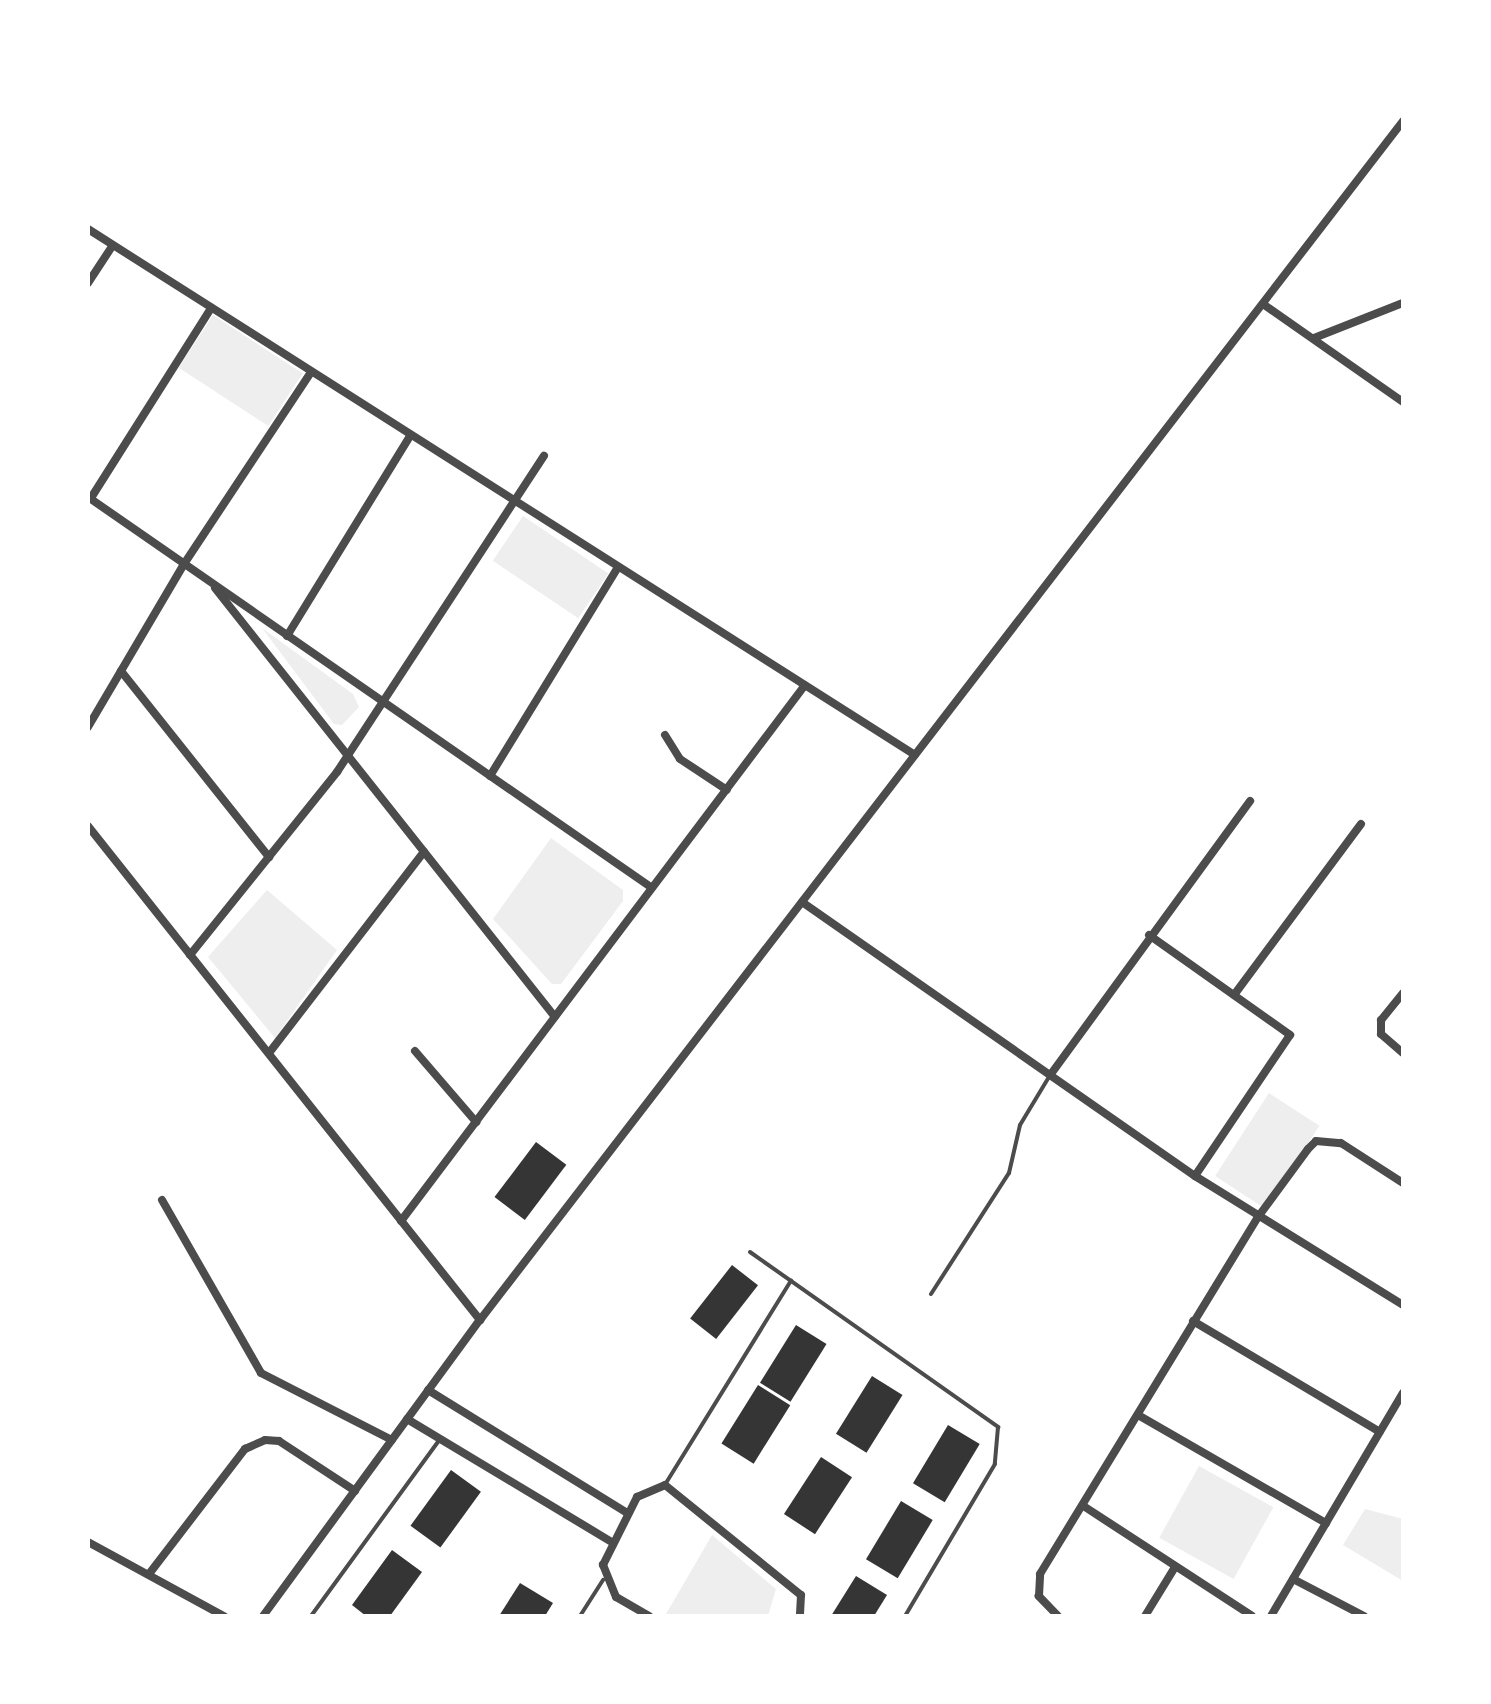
<!DOCTYPE html>
<html>
<head>
<meta charset="utf-8">
<style>
	body { margin:0 }
	#map { position:relative; width:1491px; height:1704px; overflow:hidden; background:#fff; font-family:Karla,sans-serif }
	div>[style] { position:absolute }
	.green>* { inset:0; background:#eee; transform-origin:0 0 }
	.building>* { inset:0; background:#353535; transform-origin:0 0 }
	.service>* { height:4px; margin:-2px; padding:0 2px; transform-origin:2px; border-radius:2px; background:#4c4c4c }
	.minor>* { height:8px; margin:-4px; padding:0 4px; transform-origin:4px; border-radius:4px; background:#4c4c4c }
	span { translate:-50% -50%; white-space:nowrap; text-align:center; line-height:1.15; -webkit-text-stroke:6px #fff; paint-order:stroke }
	.frame { position:absolute; inset:0; border:90px solid #fff; pointer-events:none }
</style>
</head>
<body>
<div id="map">
	<div class="green">
		<div style="left:213px;top:315px;width:107px;height:63px;rotate:33deg"></div>
		<div style="left:523px;top:516px;width:103px;height:54px;rotate:34deg"></div>
		<div style="clip-path:polygon(262px 628px,353px 694px,359px 707px,342px 725px,334px 724px)"></div>
		<div style="clip-path:polygon(551px 838px,623px 890px,623px 901px,561px 984px,552px 984px,493px 919px)"></div>
		<div style="clip-path:polygon(267px 890px,337px 950px,275px 1038px,208px 957px)"></div>
		<div style="left:1269px;top:1093px;width:60px;height:99px;rotate:33deg"></div>
		<div style="left:1199px;top:1466px;width:85px;height:82px;rotate:29deg"></div>
		<div style="clip-path:polygon(1365px 1509px,1403px 1519px,1403px 1581px,1343px 1545px)"></div>
		<div style="clip-path:polygon(712px 1535px,776px 1589px,768px 1616px,666px 1614px)"></div>
	</div>
	<div class="building">
		<div style="left:536px;top:1142px;width:38px;height:69px;rotate:37deg"></div>
		<div style="left:732px;top:1265px;width:33px;height:68px;rotate:38deg"></div>
		<div style="left:796px;top:1325px;width:36px;height:68px;rotate:32deg"></div>
		<div style="left:872px;top:1376px;width:36px;height:68px;rotate:32deg"></div>
		<div style="left:758px;top:1385px;width:38px;height:69px;rotate:32deg"></div>
		<div style="left:948px;top:1425px;width:37px;height:68px;rotate:31deg"></div>
		<div style="left:821px;top:1457px;width:37px;height:68px;rotate:33deg"></div>
		<div style="left:451px;top:1470px;width:37px;height:69px;rotate:36deg"></div>
		<div style="left:901px;top:1501px;width:37px;height:68px;rotate:31deg"></div>
		<div style="clip-path:polygon(392px 1550px,422px 1572px,390px 1616px,366px 1616px,352px 1605px)"></div>
		<div style="clip-path:polygon(856px 1576px,887px 1595px,874px 1616px,831px 1616px)"></div>
		<div style="clip-path:polygon(520px 1583px,553px 1603px,545px 1616px,499px 1616px)"></div>
	</div>
	<div class="service">
		<div style="left:750px;top:1252px;width:304px;rotate:35.2deg"></div>
		<div style="left:998px;top:1427px;width:37px;rotate:95deg"></div>
		<div style="left:995px;top:1464px;width:177px;rotate:120.6deg"></div>
		<div style="left:931px;top:1294px;width:144px;rotate:-57.2deg"></div>
		<div style="left:1009px;top:1173px;width:49px;rotate:-77.1deg"></div>
		<div style="left:1020px;top:1125px;width:56px;rotate:-58.9deg"></div>
		<div style="left:666px;top:1483px;width:238px;rotate:-58.3deg"></div>
		<div style="left:311px;top:1616px;width:219px;rotate:-53.9deg"></div>
		<div style="left:580px;top:1616px;width:43px;rotate:-57.4deg"></div>
	</div>
	<div class="minor">
		<div style="left:88px;top:229px;width:980px;rotate:32.46deg"></div>
		<div style="left:88px;top:283px;width:45px;rotate:-56.7deg"></div>
		<div style="left:1263px;top:304px;width:171px;rotate:35deg"></div>
		<div style="left:1314px;top:338px;width:96px;rotate:-21.5deg"></div>
		<div style="left:88px;top:497px;width:686px;rotate:34.73deg"></div>
		<div style="left:91px;top:498px;width:225px;rotate:-57.7deg"></div>
		<div style="left:215px;top:588px;width:547px;rotate:51.6deg"></div>
		<div style="left:287px;top:636px;width:235px;rotate:-58.4deg"></div>
		<div style="left:121px;top:671px;width:238px;rotate:51.5deg"></div>
		<div style="left:88px;top:727px;width:189px;rotate:-59.5deg"></div>
		<div style="left:184px;top:564px;width:230px;rotate:-56.5deg"></div>
		<div style="left:665px;top:735px;width:28px;rotate:58deg"></div>
		<div style="left:680px;top:759px;width:56px;rotate:33.4deg"></div>
		<div style="left:490px;top:776px;width:245px;rotate:-58.5deg"></div>
		<div style="left:88px;top:826px;width:631px;rotate:51.57deg"></div>
		<div style="left:802px;top:902px;width:479px;rotate:34.9deg"></div>
		<div style="left:1195px;top:1176px;width:245px;rotate:31.8deg"></div>
		<div style="left:1149px;top:935px;width:173px;rotate:35.3deg"></div>
		<div style="left:1290px;top:1035px;width:170px;rotate:124deg"></div>
		<div style="left:190px;top:955px;width:235px;rotate:-51.2deg"></div>
		<div style="left:337px;top:772px;width:378px;rotate:-56.8deg"></div>
		<div style="left:1403px;top:993px;width:35px;rotate:129deg"></div>
		<div style="left:1381px;top:1020px;width:14px;rotate:90deg"></div>
		<div style="left:1381px;top:1034px;width:29px;rotate:41deg"></div>
		<div style="left:1234px;top:995px;width:213px;rotate:-53.4deg"></div>
		<div style="left:415px;top:1051px;width:94px;rotate:49.3deg"></div>
		<div style="left:269px;top:1053px;width:254px;rotate:-52.4deg"></div>
		<div style="left:1051px;top:1074px;width:338px;rotate:-53.9deg"></div>
		<div style="left:162px;top:1200px;width:199px;rotate:60.2deg"></div>
		<div style="left:261px;top:1373px;width:147px;rotate:27.1deg"></div>
		<div style="left:401px;top:1221px;width:671px;rotate:-52.99deg"></div>
		<div style="left:1193px;top:1321px;width:217px;rotate:30.7deg"></div>
		<div style="left:428px;top:1390px;width:234px;rotate:31.7deg"></div>
		<div style="left:1138px;top:1415px;width:217px;rotate:29.9deg"></div>
		<div style="left:407px;top:1419px;width:237px;rotate:31deg"></div>
		<div style="left:1085px;top:1507px;width:199px;rotate:33.1deg"></div>
		<div style="left:88px;top:1542px;width:155px;rotate:28.6deg"></div>
		<div style="left:149px;top:1574px;width:158px;rotate:-52.5deg"></div>
		<div style="left:245px;top:1449px;width:22px;rotate:-24deg"></div>
		<div style="left:265px;top:1440px;width:14px;rotate:4deg"></div>
		<div style="left:279px;top:1441px;width:91px;rotate:33.3deg"></div>
		<div style="left:1293px;top:1579px;width:80px;rotate:27.5deg"></div>
		<div style="left:263px;top:1616px;width:367px;rotate:-53.8deg"></div>
		<div style="left:480px;top:1320px;width:1513px;rotate:-52.41deg"></div>
		<div style="left:649px;top:1616px;width:38px;rotate:-150deg"></div>
		<div style="left:616px;top:1597px;width:35px;rotate:-112deg"></div>
		<div style="left:603px;top:1565px;width:76px;rotate:-63.4deg"></div>
		<div style="left:637px;top:1497px;width:30px;rotate:-23deg"></div>
		<div style="left:665px;top:1485px;width:175px;rotate:39deg"></div>
		<div style="left:801px;top:1595px;width:21px;rotate:93deg"></div>
		<div style="left:1058px;top:1616px;width:28px;rotate:-134deg"></div>
		<div style="left:1039px;top:1596px;width:22px;rotate:-87deg"></div>
		<div style="left:1040px;top:1574px;width:418px;rotate:-58.6deg"></div>
		<div style="left:1258px;top:1217px;width:84px;rotate:-53.7deg"></div>
		<div style="left:1308px;top:1149px;width:11px;rotate:-45deg"></div>
		<div style="left:1316px;top:1141px;width:25px;rotate:5deg"></div>
		<div style="left:1341px;top:1143px;width:74px;rotate:32.8deg"></div>
		<div style="left:1145px;top:1616px;width:57px;rotate:-58.5deg"></div>
		<div style="left:1271px;top:1616px;width:259px;rotate:-59.4deg"></div>
	</div>
	<div class="frame"></div>
</div>
</body>
</html>
